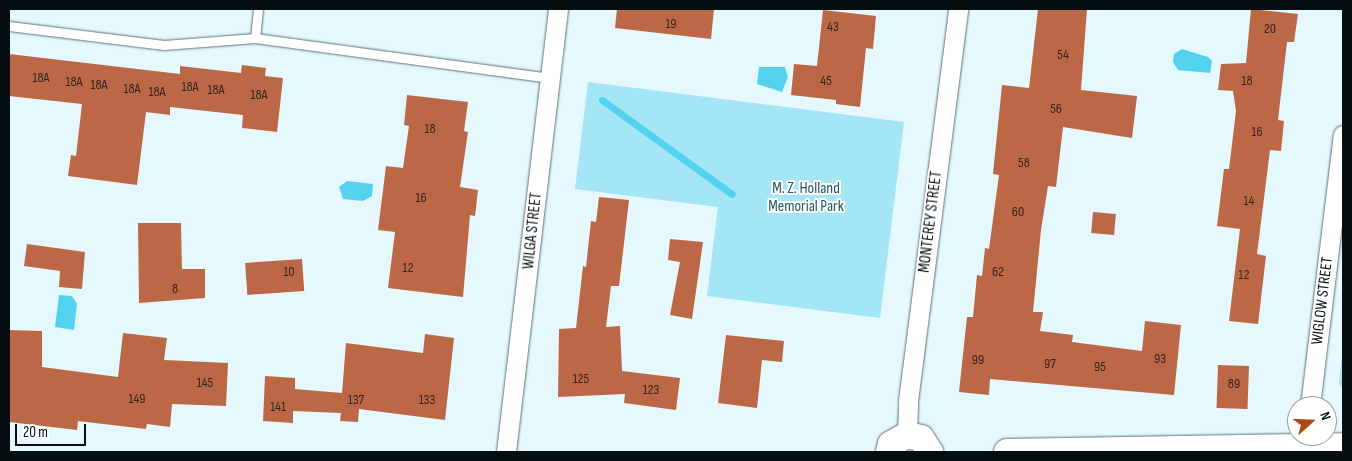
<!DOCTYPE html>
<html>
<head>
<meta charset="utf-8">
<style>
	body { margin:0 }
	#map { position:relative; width:1352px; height:461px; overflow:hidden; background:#e4f8fd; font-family:"Sofia Sans Condensed",sans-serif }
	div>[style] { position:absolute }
	.green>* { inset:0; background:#a4e5f6 }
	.water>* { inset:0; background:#53d2f0 }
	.stream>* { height:7px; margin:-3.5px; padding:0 3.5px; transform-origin:3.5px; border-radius:3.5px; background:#53d2f0 }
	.building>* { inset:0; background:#bc6846; transform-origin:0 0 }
	.roads { filter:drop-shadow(0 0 1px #5d7278) drop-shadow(0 0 1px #5d7278) }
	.service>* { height:9px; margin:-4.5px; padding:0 4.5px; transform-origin:4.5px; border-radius:4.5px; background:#fff }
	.minor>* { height:19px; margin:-9.5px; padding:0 9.5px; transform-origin:9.5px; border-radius:9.5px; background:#fff }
	.secondary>* { height:26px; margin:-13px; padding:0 13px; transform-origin:13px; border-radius:13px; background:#fff }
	span { translate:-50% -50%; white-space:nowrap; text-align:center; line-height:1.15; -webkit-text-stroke:4px #fff; paint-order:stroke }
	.number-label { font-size:14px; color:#34241e }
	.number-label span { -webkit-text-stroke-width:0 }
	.park-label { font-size:16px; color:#235865 }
	.street-label { font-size:16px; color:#060e11 }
	.frame { position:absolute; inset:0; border:10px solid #060e11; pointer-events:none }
	.north { position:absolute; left:1287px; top:396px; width:50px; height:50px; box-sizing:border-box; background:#fff; border:1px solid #9b9fa0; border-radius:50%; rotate:70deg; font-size:14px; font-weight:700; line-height:20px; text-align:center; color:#060e11 }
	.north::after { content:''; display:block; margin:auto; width:18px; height:22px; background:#ac4718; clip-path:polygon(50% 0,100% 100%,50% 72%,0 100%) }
	.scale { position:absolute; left:15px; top:424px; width:71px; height:22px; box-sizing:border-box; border:2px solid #060e11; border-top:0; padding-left:6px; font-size:15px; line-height:18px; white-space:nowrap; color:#060e11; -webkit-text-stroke:4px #fff; paint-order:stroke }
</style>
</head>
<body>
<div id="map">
	<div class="green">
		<div style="clip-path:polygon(588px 82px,904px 122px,880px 318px,707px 296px,718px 207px,575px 189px)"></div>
		<div style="clip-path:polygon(1343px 347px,1343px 389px,1339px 384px)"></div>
	</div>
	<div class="water">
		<div style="clip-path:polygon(1182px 49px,1208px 57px,1212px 61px,1210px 73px,1178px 70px,1173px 62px,1174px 54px)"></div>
		<div style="clip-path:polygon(759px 67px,785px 67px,788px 77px,782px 92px,757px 84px)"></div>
		<div style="clip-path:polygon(347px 181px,373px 184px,372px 196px,363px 201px,343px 199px,339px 187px)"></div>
		<div style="clip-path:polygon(59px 295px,72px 296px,77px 304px,74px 330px,55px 327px)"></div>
	</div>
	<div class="stream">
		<div style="left:602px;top:100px;width:160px;rotate:35.9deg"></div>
	</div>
	<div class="building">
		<div style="clip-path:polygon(617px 9px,714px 9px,711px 39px,615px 28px)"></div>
		<div style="clip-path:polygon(1038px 9px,1087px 9px,1081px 90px,1137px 96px,1132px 138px,1063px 127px,1056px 187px,1048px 186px,1041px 230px,1033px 312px,1043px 312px,1040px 331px,1073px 335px,1072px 342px,1142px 351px,1145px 321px,1181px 325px,1174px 395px,990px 379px,989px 395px,959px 392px,967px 317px,973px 317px,977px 275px,982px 276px,985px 248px,989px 249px,999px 175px,993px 174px,1002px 85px,1029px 88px)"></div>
		<div style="clip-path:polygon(1251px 9px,1298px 14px,1294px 42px,1287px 42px,1278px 120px,1284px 121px,1281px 151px,1270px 150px,1257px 254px,1266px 256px,1258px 324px,1229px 321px,1240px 229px,1217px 226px,1224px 169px,1229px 169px,1236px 111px,1233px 91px,1218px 90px,1221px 64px,1246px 63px)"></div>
		<div style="clip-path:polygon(823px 10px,876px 16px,873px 49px,866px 48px,860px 107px,836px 104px,836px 100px,791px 95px,794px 64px,817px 66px)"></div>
		<div style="clip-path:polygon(9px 54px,180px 74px,180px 66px,241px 73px,242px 65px,266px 68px,265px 76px,283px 78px,277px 132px,242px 128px,243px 115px,170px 107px,170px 115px,146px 112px,137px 185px,68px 176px,71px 155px,76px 156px,82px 104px,9px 96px)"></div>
		<div style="clip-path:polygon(407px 95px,468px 102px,464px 131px,468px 132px,460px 187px,478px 190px,475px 216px,470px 215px,463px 297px,388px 288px,395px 232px,378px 230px,386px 166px,403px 168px,409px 126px,404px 125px)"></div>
		<div style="clip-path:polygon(599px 197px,629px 200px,619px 286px,611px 286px,606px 327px,620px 326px,622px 371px,680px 378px,676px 410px,624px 403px,625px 394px,558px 397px,559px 329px,576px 328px,583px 266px,586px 267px,591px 221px,596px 222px)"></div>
		<div style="left:1093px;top:212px;width:23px;height:21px;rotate:5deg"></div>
		<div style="clip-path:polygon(138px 223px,181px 223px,182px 269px,205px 269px,205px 298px,139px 303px)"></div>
		<div style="clip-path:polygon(670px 239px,703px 242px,692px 319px,670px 315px,680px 262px,668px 260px)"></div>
		<div style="clip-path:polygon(27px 244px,85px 252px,82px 289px,59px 287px,60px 271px,24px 266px)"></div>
		<div style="left:302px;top:259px;width:32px;height:57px;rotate:86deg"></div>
		<div style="clip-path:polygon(9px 330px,42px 331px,42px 367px,118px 377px,123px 333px,167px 338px,164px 360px,228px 363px,226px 406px,172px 404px,170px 427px,147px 424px,146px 429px,78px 421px,77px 430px,9px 422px)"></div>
		<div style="clip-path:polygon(425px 334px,454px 338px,445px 420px,359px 409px,358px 422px,340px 421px,341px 413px,293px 411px,293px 423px,263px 421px,265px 376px,295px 378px,295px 389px,342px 393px,346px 343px,423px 353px)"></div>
		<div style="clip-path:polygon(726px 335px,784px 341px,782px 362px,762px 360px,757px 408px,718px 403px)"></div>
		<div style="left:1218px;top:365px;width:31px;height:43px;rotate:2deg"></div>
	</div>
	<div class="roads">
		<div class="service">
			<div style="left:9px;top:26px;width:156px;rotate:7deg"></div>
			<div style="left:164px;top:45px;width:91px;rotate:-4.4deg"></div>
			<div style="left:255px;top:38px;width:298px;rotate:7.7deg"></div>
			<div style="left:255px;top:38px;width:29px;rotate:-84deg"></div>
		</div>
		<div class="minor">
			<div style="left:1310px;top:406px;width:273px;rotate:-83.1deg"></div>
			<div style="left:907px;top:435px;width:34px;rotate:-88deg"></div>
			<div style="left:908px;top:401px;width:395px;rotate:-82.7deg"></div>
			<div style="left:506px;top:452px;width:446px;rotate:-83.3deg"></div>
		</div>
		<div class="secondary">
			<div style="left:889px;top:452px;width:8px;rotate:-76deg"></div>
			<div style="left:891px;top:444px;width:18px;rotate:-29deg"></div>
			<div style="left:907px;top:435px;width:14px;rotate:12deg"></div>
			<div style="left:921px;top:438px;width:17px;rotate:57deg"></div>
			<div style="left:1007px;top:452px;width:336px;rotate:-1deg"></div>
		</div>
	</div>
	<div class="number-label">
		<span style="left:671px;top:24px">19</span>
		<span style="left:833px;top:27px">43</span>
		<span style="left:1270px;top:29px">20</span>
		<span style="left:1063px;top:55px">54</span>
		<span style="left:41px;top:78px">18A</span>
		<span style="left:826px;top:81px">45</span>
		<span style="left:1247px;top:81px">18</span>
		<span style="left:74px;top:82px">18A</span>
		<span style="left:99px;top:85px">18A</span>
		<span style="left:190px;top:87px">18A</span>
		<span style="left:132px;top:89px">18A</span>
		<span style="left:216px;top:90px">18A</span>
		<span style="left:157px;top:92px">18A</span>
		<span style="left:259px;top:95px">18A</span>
		<span style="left:1056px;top:109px">56</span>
		<span style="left:430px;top:129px">18</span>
		<span style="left:1257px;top:132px">16</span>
		<span style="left:1024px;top:163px">58</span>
		<span style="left:421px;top:198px">16</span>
		<span style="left:1249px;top:201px">14</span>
		<span style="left:1018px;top:212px">60</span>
		<span style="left:408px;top:268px">12</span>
		<span style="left:289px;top:272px">10</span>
		<span style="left:998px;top:272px">62</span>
		<span style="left:1244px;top:275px">12</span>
		<span style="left:175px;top:289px">8</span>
		<span style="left:1160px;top:359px">93</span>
		<span style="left:978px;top:360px">99</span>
		<span style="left:1050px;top:364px">97</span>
		<span style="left:1100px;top:367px">95</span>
		<span style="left:581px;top:379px">125</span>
		<span style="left:205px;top:383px">145</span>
		<span style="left:1234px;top:384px">89</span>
		<span style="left:651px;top:390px">123</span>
		<span style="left:137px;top:399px">149</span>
		<span style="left:356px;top:400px">137</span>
		<span style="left:427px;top:400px">133</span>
		<span style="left:278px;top:407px">141</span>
	</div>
	<div class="park-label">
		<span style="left:806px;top:198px">M. Z. Holland<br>Memorial Park</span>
	</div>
	<div class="street-label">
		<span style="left:931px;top:222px;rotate:-83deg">MONTEREY STREET</span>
		<span style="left:533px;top:231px;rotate:-84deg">WILGA STREET</span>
		<span style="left:1323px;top:301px;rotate:-83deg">WIGLOW STREET</span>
	</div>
	<div class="frame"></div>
	<div class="north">N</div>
	<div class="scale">20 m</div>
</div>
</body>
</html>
